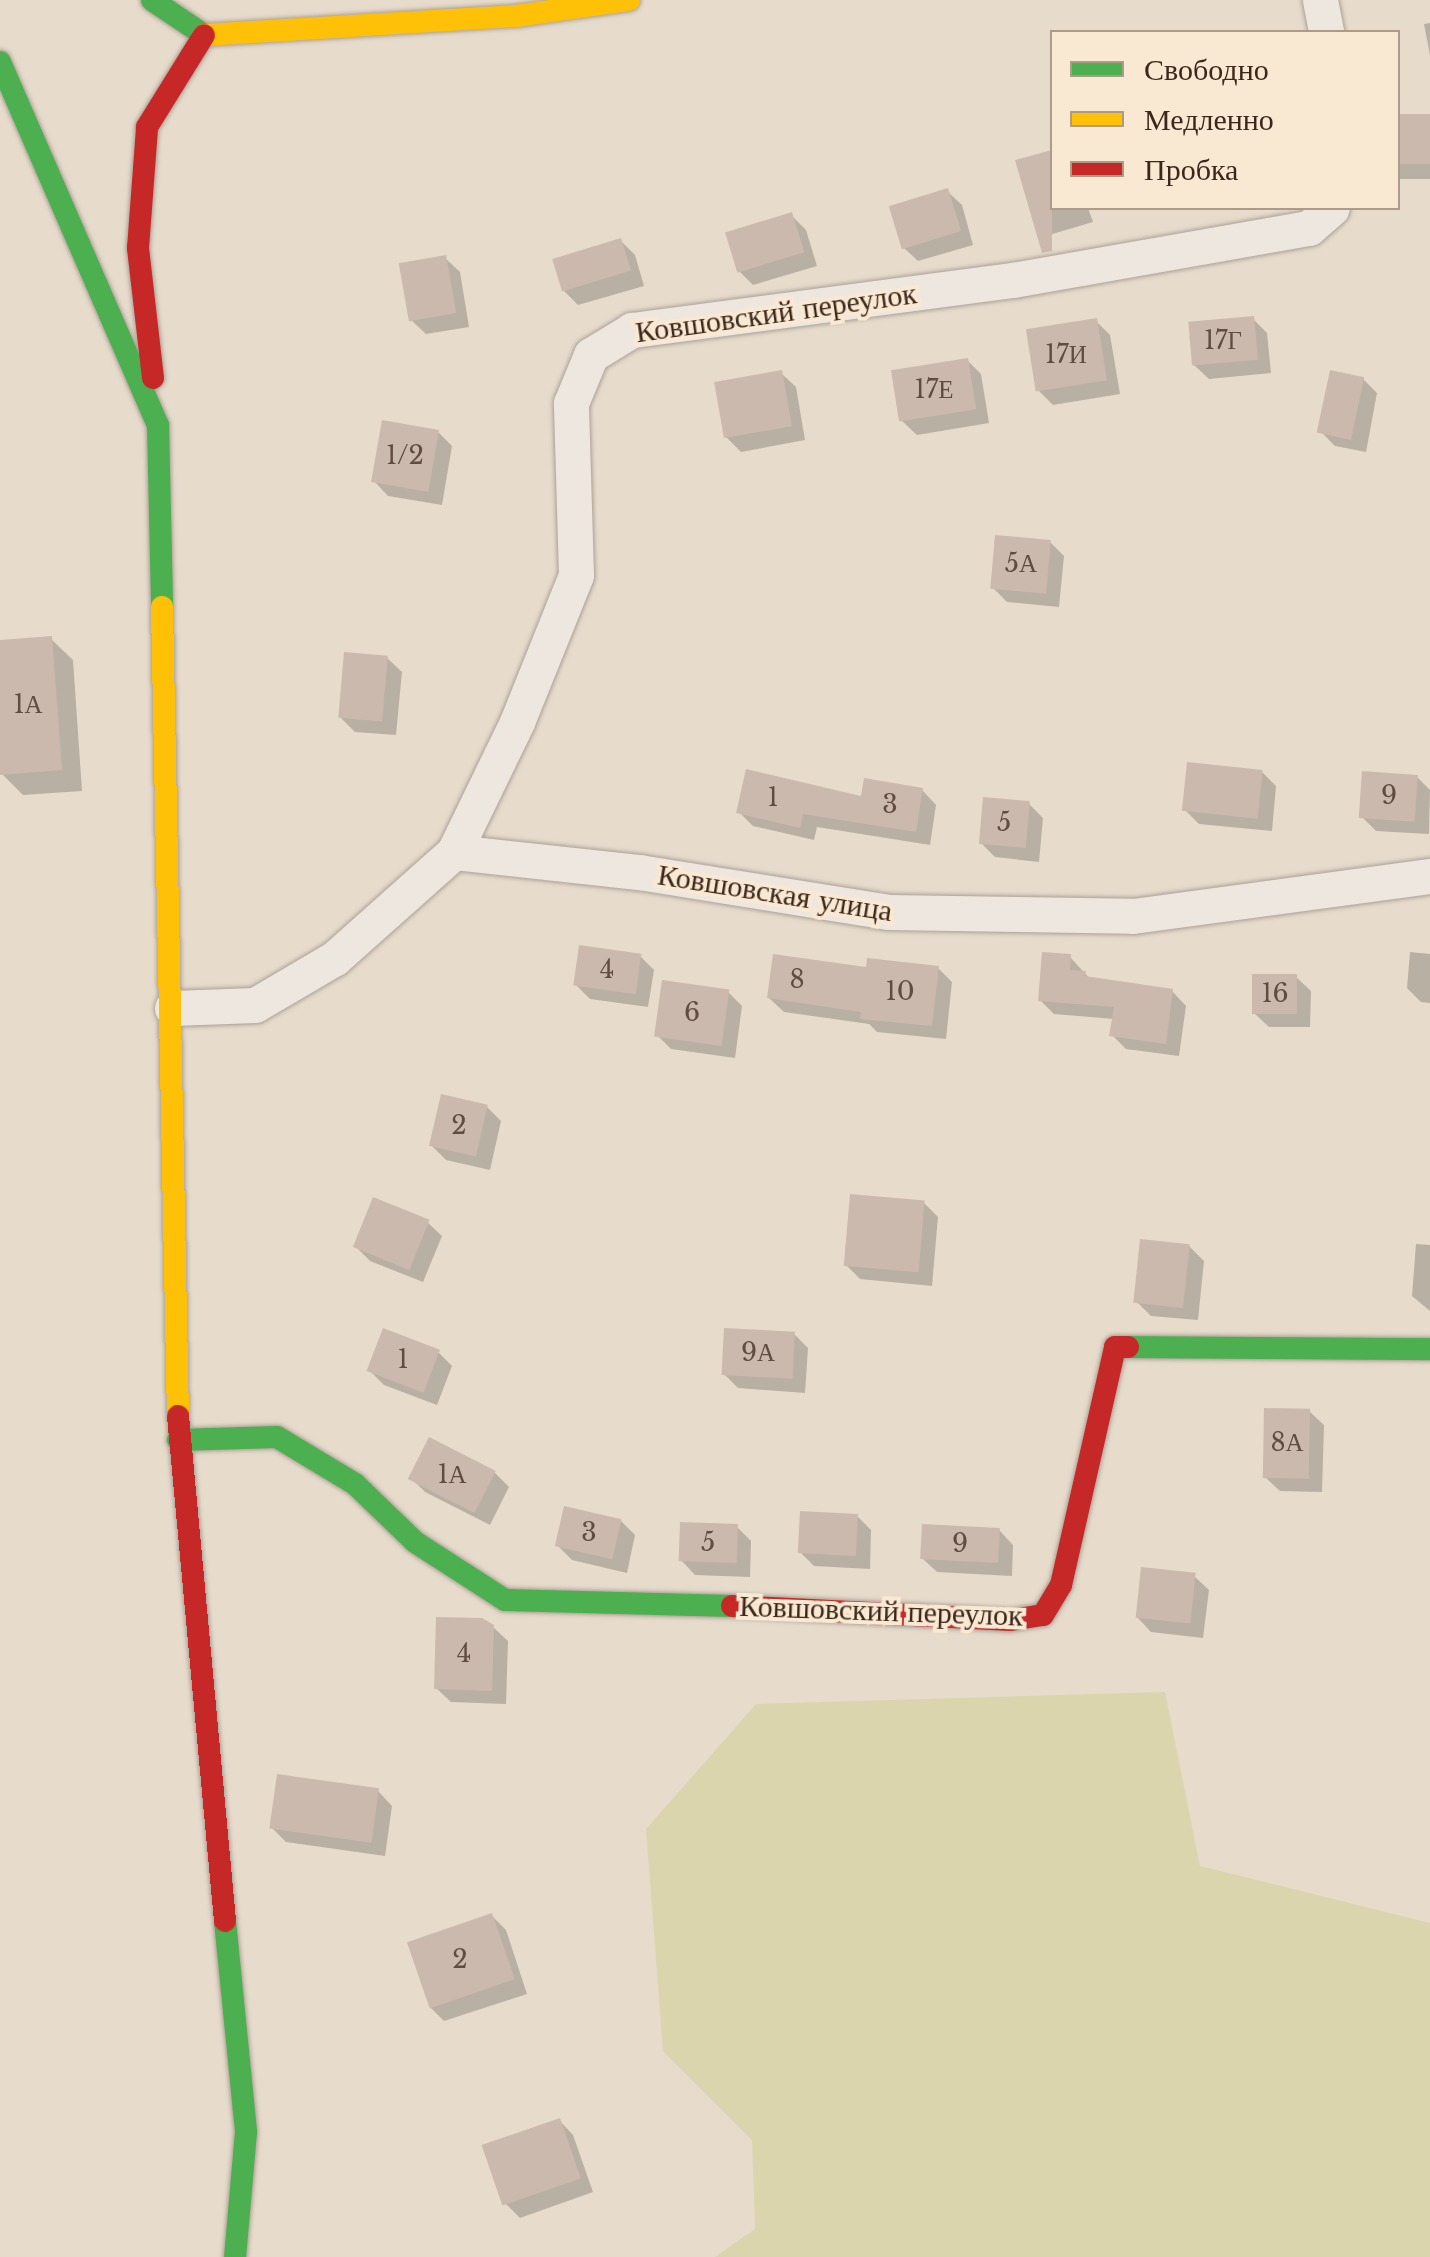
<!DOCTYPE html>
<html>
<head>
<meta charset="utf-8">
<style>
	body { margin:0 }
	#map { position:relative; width:1430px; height:2257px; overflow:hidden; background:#e7dccc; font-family:"Libre Baskerville",serif }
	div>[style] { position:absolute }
	.green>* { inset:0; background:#dbd5ad }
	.shadow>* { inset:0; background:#0003; transform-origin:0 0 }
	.building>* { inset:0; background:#ccb9ad; transform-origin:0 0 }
	.roads { filter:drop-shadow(0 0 2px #aca196) drop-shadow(0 0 2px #aca196) }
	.street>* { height:35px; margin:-17.5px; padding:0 17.5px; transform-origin:17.5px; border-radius:17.5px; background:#eee7df }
	.fast>* { height:22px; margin:-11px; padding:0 11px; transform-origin:11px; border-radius:11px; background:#4caf50 }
	.slow>* { height:22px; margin:-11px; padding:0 11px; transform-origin:11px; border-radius:11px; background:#ffc107 }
	.jam>* { height:22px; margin:-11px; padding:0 11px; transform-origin:11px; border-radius:11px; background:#c62828 }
	span { translate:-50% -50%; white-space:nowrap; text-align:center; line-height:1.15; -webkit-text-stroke:8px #f9e8d2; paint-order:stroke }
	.number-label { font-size:25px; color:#604c40 }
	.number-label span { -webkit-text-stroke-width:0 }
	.street-label { font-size:30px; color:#3c271c }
	.legend { position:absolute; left:1050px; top:30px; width:350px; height:180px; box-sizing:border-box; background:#f9e8d2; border:2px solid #ad9b89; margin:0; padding:12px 18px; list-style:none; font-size:30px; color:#3c271c }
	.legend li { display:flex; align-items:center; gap:20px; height:50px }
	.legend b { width:50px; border:2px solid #ad9b89 }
</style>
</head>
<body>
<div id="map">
	<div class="green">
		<div style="clip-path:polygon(1165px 1692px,1200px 1866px,1430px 1923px,1430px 2257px,715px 2257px,755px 2229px,752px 2140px,663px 2051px,646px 1829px,756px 1704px)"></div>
	</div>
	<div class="shadow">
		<div style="clip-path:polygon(1430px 23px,1430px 55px,1424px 24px)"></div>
		<div style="left:1430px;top:116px;width:63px;height:32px;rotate:90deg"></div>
		<div style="clip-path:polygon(1052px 152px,1052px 208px,1088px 208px,1093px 222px,1049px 235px,1018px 162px)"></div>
		<div style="clip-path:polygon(947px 191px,962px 205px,973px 245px,918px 261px,903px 247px)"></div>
		<div style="clip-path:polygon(791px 215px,806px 230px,817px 266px,753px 285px,739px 271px)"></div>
		<div style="clip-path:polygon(621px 241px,635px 255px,644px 286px,578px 305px,564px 291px)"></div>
		<div style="clip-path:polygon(445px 258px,460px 272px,469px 327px,426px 334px,411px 320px)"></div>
		<div style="clip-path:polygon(1253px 319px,1267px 333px,1271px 373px,1209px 379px,1194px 365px)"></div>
		<div style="clip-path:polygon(1096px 321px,1110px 335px,1120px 394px,1053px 405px,1038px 390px)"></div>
		<div style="clip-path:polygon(967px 360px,981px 374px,989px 423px,917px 435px,902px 421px)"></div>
		<div style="clip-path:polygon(781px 373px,796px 387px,805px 440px,741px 452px,726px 437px)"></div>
		<div style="clip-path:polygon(1363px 379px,1377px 393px,1366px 452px,1335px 446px,1321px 432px)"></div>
		<div style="clip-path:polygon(438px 432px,452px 446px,442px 505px,388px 496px,374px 481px)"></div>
		<div style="clip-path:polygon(1050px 542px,1064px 556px,1059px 607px,1007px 602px,993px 588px)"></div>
		<div style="clip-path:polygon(51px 639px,73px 660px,82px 791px,23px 795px,2px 774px,0 642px)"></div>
		<div style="clip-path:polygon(387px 658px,402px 672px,396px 735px,355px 732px,340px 717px)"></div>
		<div style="clip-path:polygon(1262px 772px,1276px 786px,1272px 831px,1199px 824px,1185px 810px)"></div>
		<div style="clip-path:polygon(1417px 777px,1430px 790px,1429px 834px,1376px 831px,1362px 817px)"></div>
		<div style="clip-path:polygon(922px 790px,936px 805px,930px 845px,817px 827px,814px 840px,753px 826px,739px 812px)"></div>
		<div style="clip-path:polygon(1029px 804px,1043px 818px,1039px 862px,995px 857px,981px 843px)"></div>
		<div style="clip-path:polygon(1410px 952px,1430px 954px,1430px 1003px,1421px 1002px,1407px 988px)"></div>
		<div style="clip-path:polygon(640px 956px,654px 970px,648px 1007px,590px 999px,576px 985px)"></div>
		<div style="clip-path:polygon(1070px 957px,1091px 980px,1172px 991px,1186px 1006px,1179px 1056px,1126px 1049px,1112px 1035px,1114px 1019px,1054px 1014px,1040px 1000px)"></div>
		<div style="clip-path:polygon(938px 968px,952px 982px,946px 1039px,877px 1032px,869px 1024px,784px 1012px,769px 998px,868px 970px)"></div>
		<div style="clip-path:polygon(1296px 977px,1311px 991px,1310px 1027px,1269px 1027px,1254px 1013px)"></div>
		<div style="clip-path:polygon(728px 992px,742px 1006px,735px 1058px,671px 1049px,657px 1035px)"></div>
		<div style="clip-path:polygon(487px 1107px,501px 1121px,490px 1170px,446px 1160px,431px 1145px)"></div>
		<div style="clip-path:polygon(924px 1203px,938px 1217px,932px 1286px,860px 1279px,846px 1265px)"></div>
		<div style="clip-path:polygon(427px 1222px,442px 1236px,423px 1282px,370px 1261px,356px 1247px)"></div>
		<div style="clip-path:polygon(1416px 1244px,1430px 1245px,1430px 1311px,1412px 1296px)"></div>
		<div style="clip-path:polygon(1189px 1246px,1204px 1261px,1198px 1320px,1151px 1316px,1137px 1302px)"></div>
		<div style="clip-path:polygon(794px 1334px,808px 1348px,805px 1393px,738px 1388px,724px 1374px)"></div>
		<div style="clip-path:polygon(438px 1352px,452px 1366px,437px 1405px,384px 1385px,369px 1370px)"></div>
		<div style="clip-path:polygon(1309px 1411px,1324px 1425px,1322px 1492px,1280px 1491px,1265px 1477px)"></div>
		<div style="clip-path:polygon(495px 1473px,509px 1487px,490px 1525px,425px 1492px,411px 1478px)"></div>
		<div style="clip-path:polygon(857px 1516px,871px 1530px,870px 1569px,814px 1566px,800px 1552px)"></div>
		<div style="clip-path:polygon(621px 1521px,635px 1535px,627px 1573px,572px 1560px,558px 1546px)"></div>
		<div style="clip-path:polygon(737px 1527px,751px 1541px,750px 1577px,695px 1575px,681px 1560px)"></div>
		<div style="clip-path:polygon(999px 1530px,1013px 1545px,1012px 1576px,937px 1572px,922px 1558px)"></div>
		<div style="clip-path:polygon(1194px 1576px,1209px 1590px,1203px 1638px,1151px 1632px,1137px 1617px)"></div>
		<div style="clip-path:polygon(493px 1627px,508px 1641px,506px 1704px,451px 1702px,436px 1688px)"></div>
		<div style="clip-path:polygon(378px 1791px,392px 1806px,385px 1856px,286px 1842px,272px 1828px)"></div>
		<div style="clip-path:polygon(492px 1916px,506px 1930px,527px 1994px,444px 2021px,430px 2007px)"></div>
		<div style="clip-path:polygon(559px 2120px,573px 2135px,593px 2192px,520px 2218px,506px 2204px)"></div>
	</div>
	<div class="building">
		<div style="left:1430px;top:114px;width:50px;height:32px;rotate:90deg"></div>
		<div style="clip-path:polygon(1052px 150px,1052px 251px,1042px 253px,1015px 160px)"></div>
		<div style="left:948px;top:188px;width:45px;height:62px;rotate:73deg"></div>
		<div style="left:792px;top:212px;width:42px;height:70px;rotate:73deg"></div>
		<div style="left:621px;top:238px;width:34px;height:72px;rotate:73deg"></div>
		<div style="left:446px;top:255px;width:59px;height:48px;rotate:80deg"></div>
		<div style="left:1254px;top:316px;width:44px;height:66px;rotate:85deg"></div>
		<div style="left:1097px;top:318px;width:63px;height:72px;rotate:81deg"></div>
		<div style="left:968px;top:358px;width:52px;height:78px;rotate:81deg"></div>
		<div style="left:782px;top:370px;width:57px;height:69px;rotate:80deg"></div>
		<div style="left:1330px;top:370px;width:35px;height:64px;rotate:12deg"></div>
		<div style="left:382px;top:420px;width:58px;height:63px;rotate:10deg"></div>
		<div style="left:995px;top:535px;width:56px;height:54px;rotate:5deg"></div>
		<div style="clip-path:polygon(52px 636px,62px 770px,0 775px,0 640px)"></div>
		<div style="left:344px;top:652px;width:44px;height:66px;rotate:5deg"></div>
		<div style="left:1187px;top:762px;width:76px;height:49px;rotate:6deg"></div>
		<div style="clip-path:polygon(746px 769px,861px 796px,864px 778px,923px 788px,916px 832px,803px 814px,800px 828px,736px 813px)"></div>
		<div style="left:1362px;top:771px;width:56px;height:47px;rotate:4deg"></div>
		<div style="left:983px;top:797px;width:47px;height:47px;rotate:5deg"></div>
		<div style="left:579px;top:945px;width:63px;height:41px;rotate:8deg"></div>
		<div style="clip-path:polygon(1042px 952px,1071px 954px,1070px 970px,1086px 971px,1085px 976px,1173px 989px,1166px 1044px,1109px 1036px,1114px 1007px,1038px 1001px)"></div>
		<div style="clip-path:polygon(773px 954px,866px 967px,867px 958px,939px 966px,932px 1026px,860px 1019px,861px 1012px,767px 998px)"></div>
		<div style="left:1252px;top:974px;width:45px;height:40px"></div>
		<div style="left:662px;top:980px;width:68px;height:57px;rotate:8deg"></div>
		<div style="left:441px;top:1094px;width:48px;height:53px;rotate:13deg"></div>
		<div style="left:850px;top:1194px;width:75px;height:72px;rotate:5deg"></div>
		<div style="left:373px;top:1197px;width:61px;height:54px;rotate:22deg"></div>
		<div style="left:1140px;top:1239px;width:50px;height:64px;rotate:6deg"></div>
		<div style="left:383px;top:1328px;width:61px;height:46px;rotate:21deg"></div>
		<div style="left:724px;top:1328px;width:71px;height:47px;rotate:3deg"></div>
		<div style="left:1264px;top:1408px;width:46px;height:70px;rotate:1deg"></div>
		<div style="left:429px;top:1437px;width:75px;height:47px;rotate:27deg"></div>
		<div style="left:564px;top:1506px;width:59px;height:41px;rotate:13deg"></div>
		<div style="left:800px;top:1511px;width:58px;height:42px;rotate:3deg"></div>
		<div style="left:680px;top:1522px;width:58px;height:39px;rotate:2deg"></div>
		<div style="left:922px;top:1524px;width:78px;height:35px;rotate:3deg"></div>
		<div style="left:1141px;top:1567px;width:55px;height:51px;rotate:6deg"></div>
		<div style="clip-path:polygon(436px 1617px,482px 1618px,494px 1625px,492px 1691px,434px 1689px)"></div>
		<div style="left:277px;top:1774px;width:103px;height:55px;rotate:8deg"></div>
		<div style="left:492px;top:1913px;width:70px;height:90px;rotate:71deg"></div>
		<div style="left:560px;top:2118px;width:64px;height:83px;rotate:71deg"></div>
	</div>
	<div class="roads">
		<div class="street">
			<div style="left:1320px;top:0;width:33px;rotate:79deg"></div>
			<div style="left:454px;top:852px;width:144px;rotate:-64.1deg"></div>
			<div style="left:517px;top:722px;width:158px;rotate:-68.1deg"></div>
			<div style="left:576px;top:575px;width:172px;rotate:-91.7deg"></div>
			<div style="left:571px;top:403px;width:52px;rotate:-67.4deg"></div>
			<div style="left:591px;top:355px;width:48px;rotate:-31.4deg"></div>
			<div style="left:632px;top:330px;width:384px;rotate:-7.5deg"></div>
			<div style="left:1013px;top:280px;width:301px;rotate:-10deg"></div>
			<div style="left:1309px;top:228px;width:30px;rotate:-41deg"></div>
			<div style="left:172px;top:1008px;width:83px;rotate:-2.1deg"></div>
			<div style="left:255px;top:1005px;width:93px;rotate:-30.4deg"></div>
			<div style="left:335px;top:958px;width:159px;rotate:-41.7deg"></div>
			<div style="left:454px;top:852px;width:186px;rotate:6.2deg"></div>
			<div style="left:639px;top:872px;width:252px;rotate:9.1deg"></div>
			<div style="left:888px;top:912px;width:245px;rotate:0.9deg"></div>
			<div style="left:1133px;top:916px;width:300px;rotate:-7.7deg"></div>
		</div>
		<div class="fast">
			<div style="left:152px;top:0;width:63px;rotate:33.9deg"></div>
			<div style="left:0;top:62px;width:396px;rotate:66.5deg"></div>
			<div style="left:158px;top:425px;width:182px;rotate:88.7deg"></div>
			<div style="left:1128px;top:1347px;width:302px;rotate:0.4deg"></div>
			<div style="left:178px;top:1440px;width:99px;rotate:-1.7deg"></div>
			<div style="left:277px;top:1437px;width:91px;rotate:31.1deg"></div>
			<div style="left:355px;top:1484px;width:83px;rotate:44deg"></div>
			<div style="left:415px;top:1542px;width:107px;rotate:32.8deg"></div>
			<div style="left:505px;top:1600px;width:227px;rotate:1.5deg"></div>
			<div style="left:225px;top:1921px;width:212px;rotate:84.3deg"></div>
			<div style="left:246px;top:2132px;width:125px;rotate:95deg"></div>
		</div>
		<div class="slow">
			<div style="left:204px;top:35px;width:313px;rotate:-3.5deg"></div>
			<div style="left:516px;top:16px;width:114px;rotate:-8.1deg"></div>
			<div style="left:162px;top:607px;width:809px;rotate:88.87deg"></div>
		</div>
		<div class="jam">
			<div style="left:153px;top:378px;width:131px;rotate:-96.6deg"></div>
			<div style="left:138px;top:248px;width:121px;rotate:-85.7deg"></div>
			<div style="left:147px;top:127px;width:108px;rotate:-58.2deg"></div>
			<div style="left:178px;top:1416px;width:507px;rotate:84.68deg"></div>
			<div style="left:732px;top:1606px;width:279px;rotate:2.9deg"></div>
			<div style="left:1011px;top:1620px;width:32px;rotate:-9deg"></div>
			<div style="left:1043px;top:1615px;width:35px;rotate:-59deg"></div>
			<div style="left:1061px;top:1585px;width:244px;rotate:-77.2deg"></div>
			<div style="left:1115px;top:1347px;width:13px"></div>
		</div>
	</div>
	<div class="number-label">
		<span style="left:1223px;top:341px">17Г</span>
		<span style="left:1066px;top:355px">17И</span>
		<span style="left:934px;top:390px">17Е</span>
		<span style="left:405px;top:456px">1/2</span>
		<span style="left:1021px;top:564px">5А</span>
		<span style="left:28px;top:705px">1А</span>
		<span style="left:1389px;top:796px">9</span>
		<span style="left:773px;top:798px">1</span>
		<span style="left:890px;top:805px">3</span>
		<span style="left:1004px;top:823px">5</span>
		<span style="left:607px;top:970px">4</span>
		<span style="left:797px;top:980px">8</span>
		<span style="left:900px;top:992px">10</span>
		<span style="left:1275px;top:994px">16</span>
		<span style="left:692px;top:1013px">6</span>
		<span style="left:459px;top:1126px">2</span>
		<span style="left:758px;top:1353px">9А</span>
		<span style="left:403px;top:1360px">1</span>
		<span style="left:1287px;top:1443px">8А</span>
		<span style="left:452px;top:1475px">1А</span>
		<span style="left:589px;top:1533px">3</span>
		<span style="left:708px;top:1543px">5</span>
		<span style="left:960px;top:1544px">9</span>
		<span style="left:464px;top:1654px">4</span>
		<span style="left:460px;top:1960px">2</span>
	</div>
	<div class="street-label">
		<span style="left:776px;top:313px;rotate:-8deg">Ковшовский переулок</span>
		<span style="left:775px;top:893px;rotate:9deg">Ковшовская улица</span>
		<span style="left:881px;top:1611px;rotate:2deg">Ковшовский переулок</span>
	</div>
	<ul class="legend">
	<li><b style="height:12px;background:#4caf50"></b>Свободно</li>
	<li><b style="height:12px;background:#ffc107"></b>Медленно</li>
	<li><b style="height:12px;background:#c62828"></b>Пробка</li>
	</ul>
</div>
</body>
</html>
